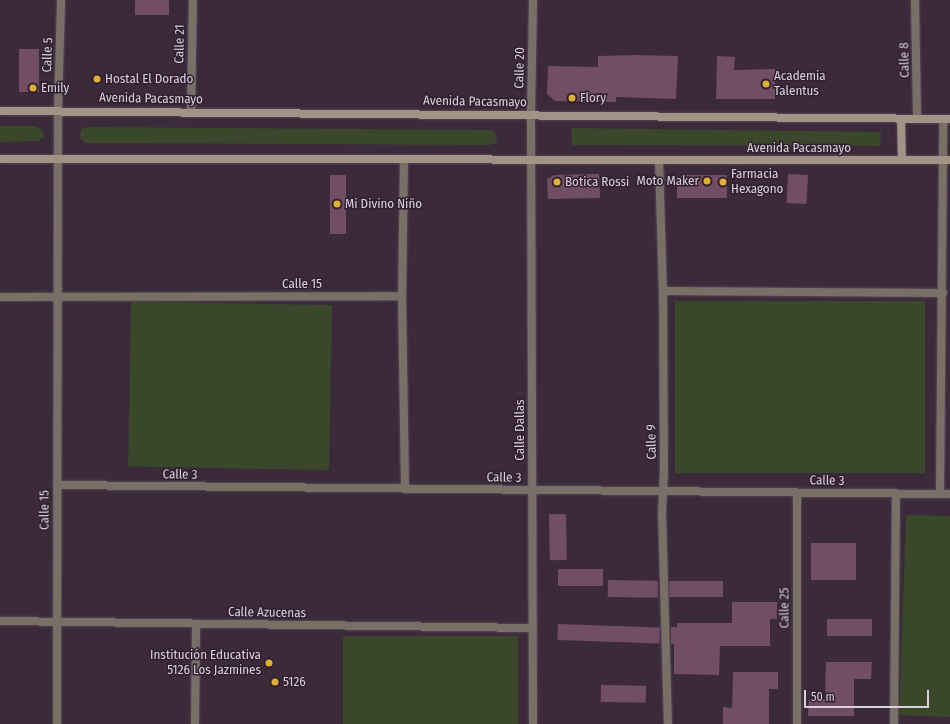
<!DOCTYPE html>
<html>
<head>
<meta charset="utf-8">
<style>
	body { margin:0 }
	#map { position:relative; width:950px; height:724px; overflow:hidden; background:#3b2a3a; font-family:"Fira Sans Condensed",sans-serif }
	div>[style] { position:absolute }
	.green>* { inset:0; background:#3a472b; transform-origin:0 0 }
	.building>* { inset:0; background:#724e66; transform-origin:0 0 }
	.roads { filter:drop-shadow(0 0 1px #584857) drop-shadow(0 0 1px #584857) }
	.minor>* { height:8px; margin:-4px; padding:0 4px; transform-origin:4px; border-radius:4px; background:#787067 }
	.secondary>* { height:8px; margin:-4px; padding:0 4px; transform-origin:4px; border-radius:4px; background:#a19486 }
	.dots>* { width:11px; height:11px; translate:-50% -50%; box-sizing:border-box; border:2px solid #302030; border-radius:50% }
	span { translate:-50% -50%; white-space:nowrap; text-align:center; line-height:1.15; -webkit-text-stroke:3px #302030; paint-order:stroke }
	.street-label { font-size:13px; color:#dcd1db }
	.poi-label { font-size:13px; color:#dcd1db }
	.left { translate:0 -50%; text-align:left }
	.right { translate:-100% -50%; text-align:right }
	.scale { position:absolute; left:804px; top:690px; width:125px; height:18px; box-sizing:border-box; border:2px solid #dcd1db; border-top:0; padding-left:5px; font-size:12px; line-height:14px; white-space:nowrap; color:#dcd1db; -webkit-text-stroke:3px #302030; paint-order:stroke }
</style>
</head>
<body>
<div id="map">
	<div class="green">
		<div style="clip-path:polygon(0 126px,36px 126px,43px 130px,44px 137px,38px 141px,0 142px)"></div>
		<div style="clip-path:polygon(88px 127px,492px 130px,497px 135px,496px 143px,489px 145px,85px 143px,80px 138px,81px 129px)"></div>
		<div style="clip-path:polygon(571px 128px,881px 132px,880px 146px,572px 145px)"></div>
		<div style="left:675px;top:301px;width:250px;height:172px"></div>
		<div style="left:332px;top:305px;width:165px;height:201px;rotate:91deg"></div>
		<div style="clip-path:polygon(906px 515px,950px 516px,950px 717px,899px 715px)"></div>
		<div style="left:343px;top:636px;width:175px;height:88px"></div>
	</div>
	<div class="building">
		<div style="left:135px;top:0;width:34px;height:15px"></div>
		<div style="left:19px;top:49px;width:20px;height:43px"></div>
		<div style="clip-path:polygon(637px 55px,678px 56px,676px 99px,616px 97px,616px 102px,555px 101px,547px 94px,548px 66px,598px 67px,598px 56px)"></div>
		<div style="clip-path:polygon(717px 56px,735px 57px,734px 70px,775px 69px,775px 99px,716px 99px)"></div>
		<div style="clip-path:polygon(599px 174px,600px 198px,548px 199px,547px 179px,554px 175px)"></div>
		<div style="left:788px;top:174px;width:20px;height:29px;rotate:3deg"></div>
		<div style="left:330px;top:175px;width:16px;height:59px"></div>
		<div style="clip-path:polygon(682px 175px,727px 175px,727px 198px,677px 198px,677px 180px)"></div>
		<div style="left:566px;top:514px;width:46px;height:17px;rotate:89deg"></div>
		<div style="left:811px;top:543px;width:45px;height:37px"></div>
		<div style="left:558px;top:569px;width:45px;height:17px"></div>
		<div style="left:608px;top:580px;width:50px;height:17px;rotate:1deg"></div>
		<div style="left:669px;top:581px;width:54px;height:16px"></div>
		<div style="clip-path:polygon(732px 602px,777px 602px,777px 619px,770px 619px,770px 646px,720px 646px,719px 675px,674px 674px,674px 644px,671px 644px,671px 627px,677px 627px,677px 623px,732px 623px)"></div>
		<div style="left:827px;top:619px;width:45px;height:17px"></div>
		<div style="left:558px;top:624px;width:102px;height:16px;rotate:2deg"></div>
		<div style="clip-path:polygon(826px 662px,872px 662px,871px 679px,854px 679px,854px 716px,808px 716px,809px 699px,825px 699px)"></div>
		<div style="clip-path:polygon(733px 672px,778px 672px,778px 689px,769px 689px,769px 724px,723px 724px,723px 707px,732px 708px)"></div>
		<div style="left:601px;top:685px;width:45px;height:17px;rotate:1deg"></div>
	</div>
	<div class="roads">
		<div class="minor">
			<div style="left:915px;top:0;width:119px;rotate:89deg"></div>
			<div style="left:191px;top:111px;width:111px;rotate:-89deg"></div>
			<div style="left:404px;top:159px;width:137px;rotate:90.8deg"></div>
			<div style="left:402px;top:296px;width:193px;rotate:89.1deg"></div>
			<div style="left:659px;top:160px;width:131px;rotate:88.3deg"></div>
			<div style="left:663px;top:291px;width:179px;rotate:89.7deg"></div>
			<div style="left:664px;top:470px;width:42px;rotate:92.7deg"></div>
			<div style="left:662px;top:512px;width:212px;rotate:88.4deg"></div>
			<div style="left:663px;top:291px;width:280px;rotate:0.4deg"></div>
			<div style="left:0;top:297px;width:402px;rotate:-0.1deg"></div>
			<div style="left:57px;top:485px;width:893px;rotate:0.58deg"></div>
			<div style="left:797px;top:493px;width:231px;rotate:90deg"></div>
			<div style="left:940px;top:494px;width:375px;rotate:-89.5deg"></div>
			<div style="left:0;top:621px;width:533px;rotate:0.75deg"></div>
			<div style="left:57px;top:724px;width:614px;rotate:-89.91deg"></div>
			<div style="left:58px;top:110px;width:110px;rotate:-88.4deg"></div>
			<div style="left:195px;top:724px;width:100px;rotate:-89.4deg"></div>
			<div style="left:533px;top:724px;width:609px;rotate:-90.19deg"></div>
			<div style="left:531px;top:115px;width:115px;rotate:-89deg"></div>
			<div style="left:894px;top:724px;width:230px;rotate:-89.5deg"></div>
		</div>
		<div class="secondary">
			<div style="left:0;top:111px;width:950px;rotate:0.48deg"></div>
			<div style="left:901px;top:119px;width:41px;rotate:88.6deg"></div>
			<div style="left:0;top:159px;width:950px;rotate:0.06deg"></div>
		</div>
	</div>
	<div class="dots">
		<div style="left:97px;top:79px;background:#e0b034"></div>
		<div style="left:766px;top:84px;background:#e0b034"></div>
		<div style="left:33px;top:88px;background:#e0b034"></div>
		<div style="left:572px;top:98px;background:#e0b034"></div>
		<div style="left:707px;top:181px;background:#e0b034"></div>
		<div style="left:557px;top:182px;background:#e0b034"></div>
		<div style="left:723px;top:182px;background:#e0b034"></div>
		<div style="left:337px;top:204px;background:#e0b034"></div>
		<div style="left:269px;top:663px;background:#e0b034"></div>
		<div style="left:275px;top:682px;background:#e0b034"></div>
	</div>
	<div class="street-label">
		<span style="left:180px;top:44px;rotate:-89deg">Calle 21</span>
		<span style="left:48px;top:55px;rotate:-88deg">Calle 5</span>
		<span style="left:905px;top:60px;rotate:-91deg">Calle 8</span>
		<span style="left:520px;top:68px;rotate:-89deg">Calle 20</span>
		<span style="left:151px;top:99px;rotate:1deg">Avenida Pacasmayo</span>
		<span style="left:475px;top:102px;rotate:1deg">Avenida Pacasmayo</span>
		<span style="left:799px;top:148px">Avenida Pacasmayo</span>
		<span style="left:302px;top:284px">Calle 15</span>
		<span style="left:520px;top:430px;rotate:-90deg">Calle Dallas</span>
		<span style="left:652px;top:442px;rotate:-91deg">Calle 9</span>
		<span style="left:180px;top:475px;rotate:1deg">Calle 3</span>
		<span style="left:504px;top:478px;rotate:1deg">Calle 3</span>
		<span style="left:827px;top:481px;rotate:1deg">Calle 3</span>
		<span style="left:45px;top:510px;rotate:-90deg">Calle 15</span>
		<span style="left:785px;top:608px;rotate:-90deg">Calle 25</span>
		<span style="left:267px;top:613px;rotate:1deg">Calle Azucenas</span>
	</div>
	<div class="poi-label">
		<span class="left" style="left:774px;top:84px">Academia<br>Talentus</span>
		<span class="left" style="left:105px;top:79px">Hostal El Dorado</span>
		<span class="left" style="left:41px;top:88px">Emily</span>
		<span class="left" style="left:580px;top:98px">Flory</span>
		<span class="left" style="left:731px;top:182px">Farmacia<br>Hexagono</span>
		<span class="right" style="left:699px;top:181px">Moto Maker</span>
		<span class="left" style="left:565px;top:182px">Botica Rossi</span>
		<span class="left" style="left:345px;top:204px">Mi Divino Niño</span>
		<span class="right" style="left:261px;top:663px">Institución Educativa<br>5126 Los Jazmines</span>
		<span class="left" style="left:283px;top:682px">5126</span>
	</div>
	<div class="scale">50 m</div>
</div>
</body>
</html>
